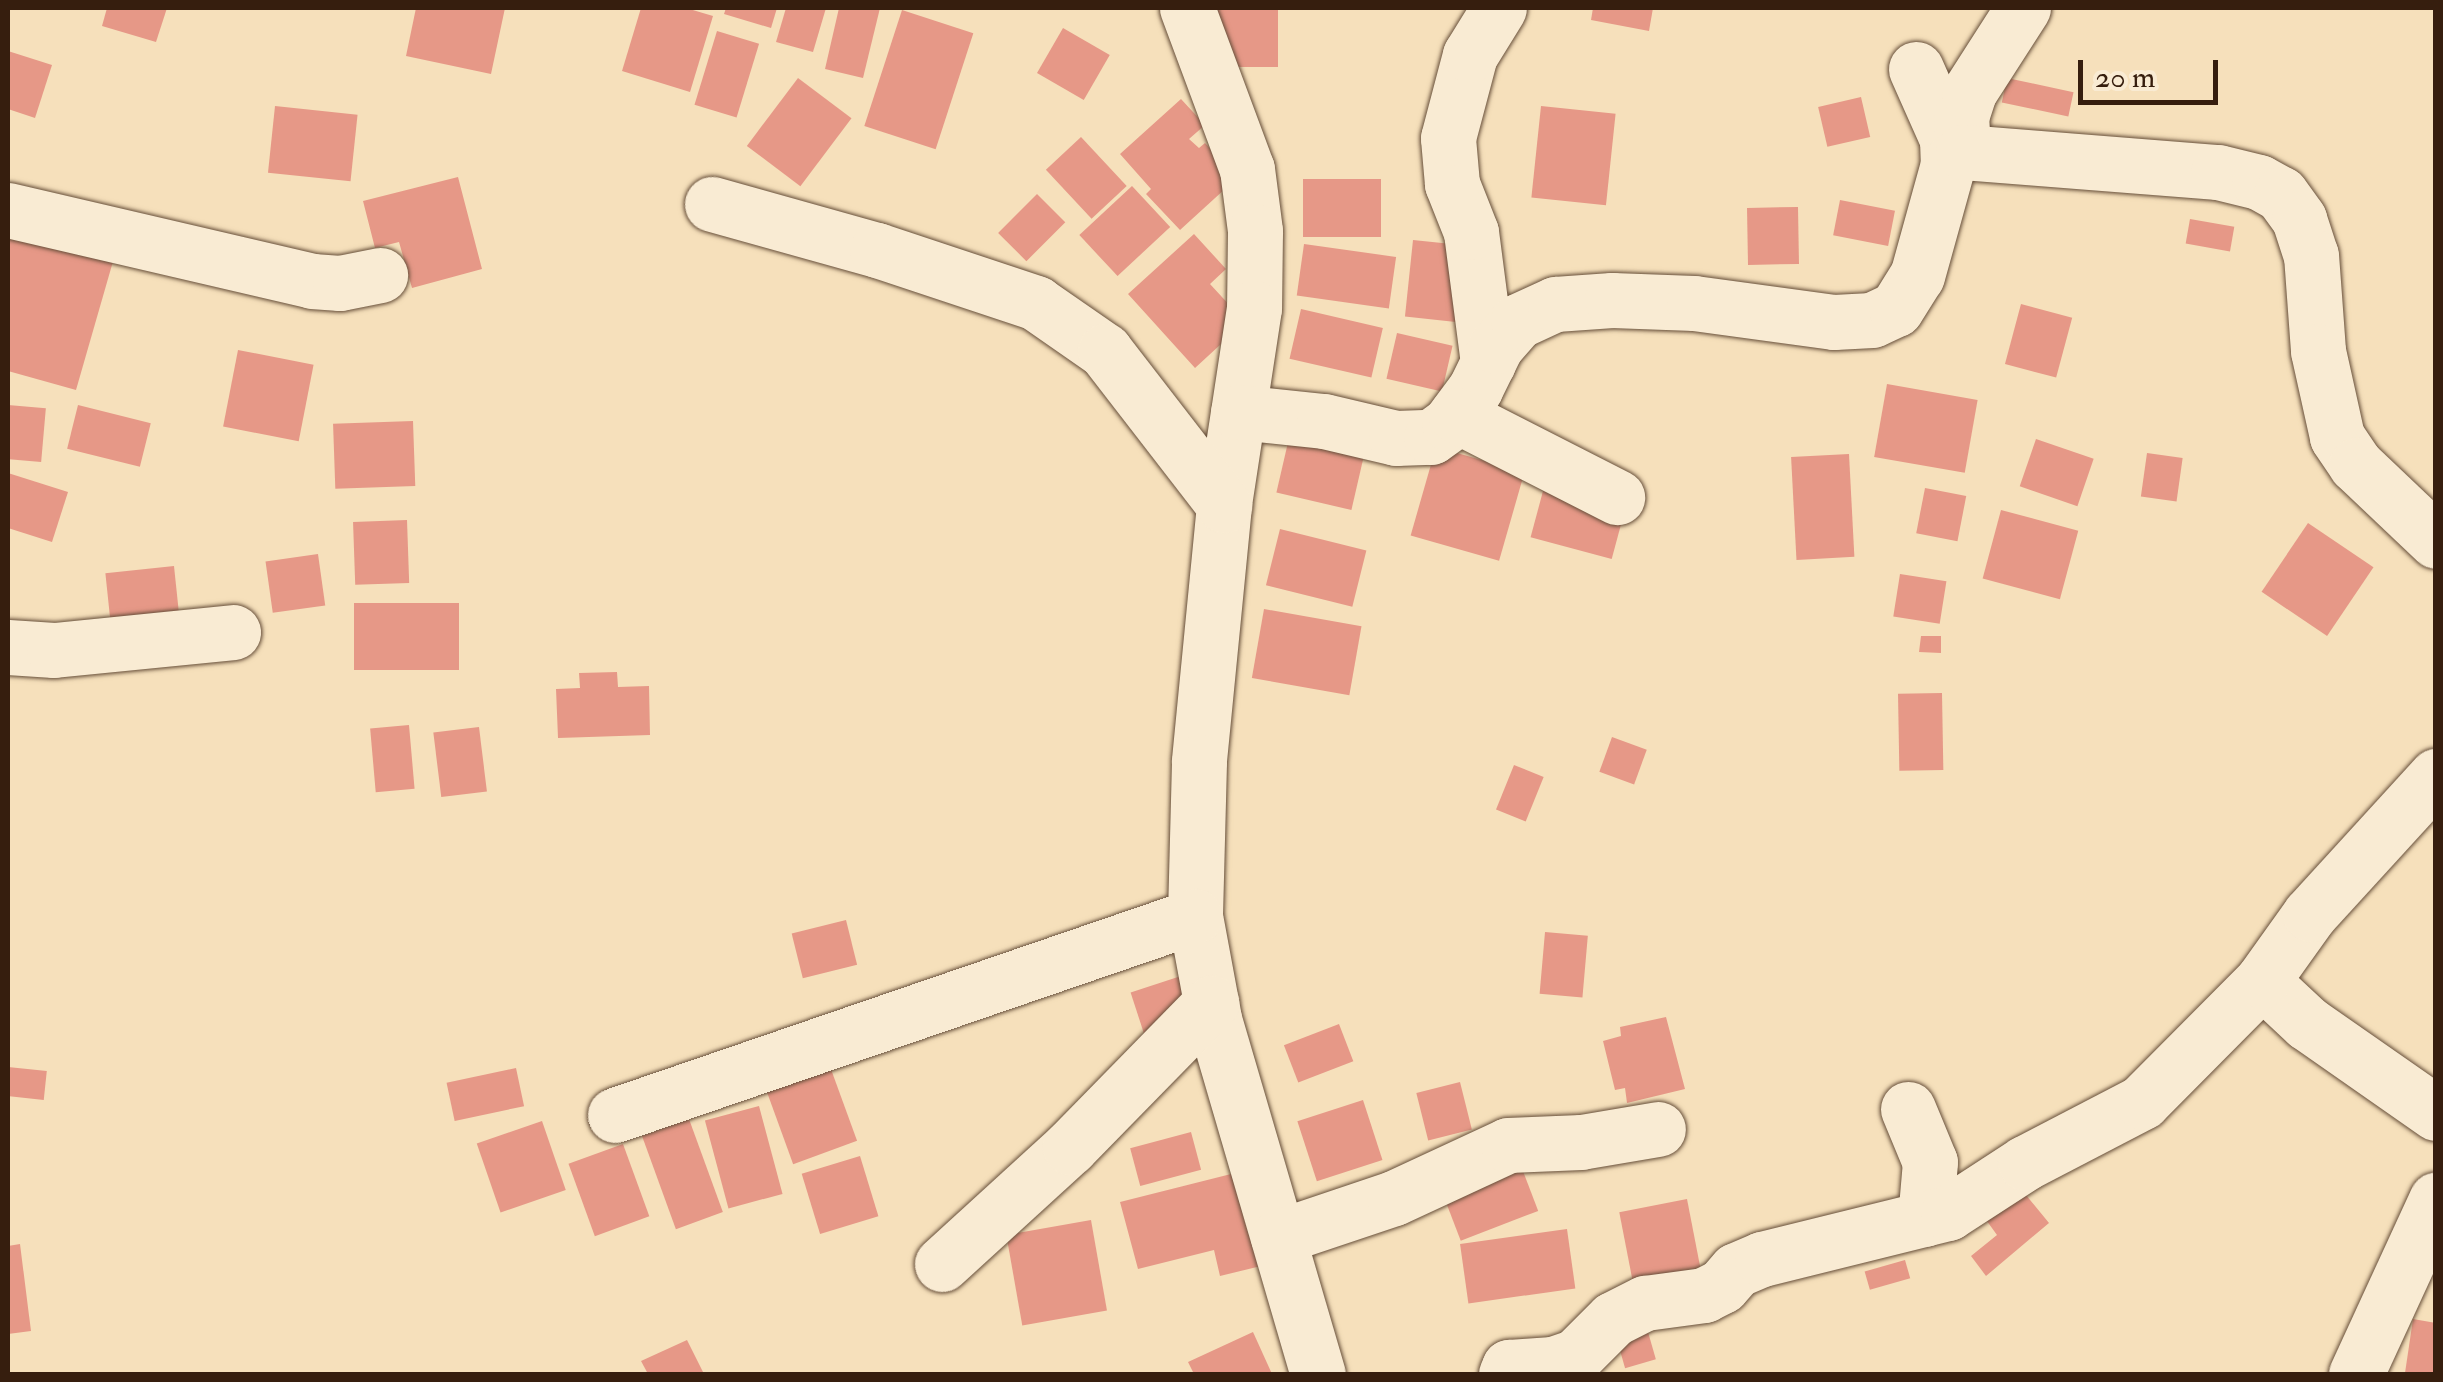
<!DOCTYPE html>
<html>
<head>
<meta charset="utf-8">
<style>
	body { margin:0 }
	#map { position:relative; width:2443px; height:1382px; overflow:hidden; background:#f6e0bb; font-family:"IM FELL Double Pica",serif }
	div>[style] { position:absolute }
	.building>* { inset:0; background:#e69887; transform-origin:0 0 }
	.roads { filter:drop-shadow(0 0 2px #664e39) drop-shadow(0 0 2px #664e39) }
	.minor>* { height:55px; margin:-27.5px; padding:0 27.5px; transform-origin:27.5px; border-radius:27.5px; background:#f9ebd3 }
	span { translate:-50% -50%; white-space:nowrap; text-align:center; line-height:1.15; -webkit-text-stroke:10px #f9ebd3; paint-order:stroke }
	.frame { position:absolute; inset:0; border:10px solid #361e0e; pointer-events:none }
	.scale { position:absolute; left:2078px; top:60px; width:140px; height:45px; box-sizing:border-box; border:5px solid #361e0e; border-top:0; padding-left:12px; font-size:30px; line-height:35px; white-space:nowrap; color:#361e0e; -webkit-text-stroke:8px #f9ebd3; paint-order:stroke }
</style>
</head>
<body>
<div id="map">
	<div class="building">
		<div style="clip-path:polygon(107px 8px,167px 8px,156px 42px,102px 26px)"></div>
		<div style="clip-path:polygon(416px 8px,505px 8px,491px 74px,406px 56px)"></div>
		<div style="clip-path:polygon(641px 8px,686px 8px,713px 16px,690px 92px,622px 71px)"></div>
		<div style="clip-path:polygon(726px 8px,777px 8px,771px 28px,724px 14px)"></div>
		<div style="clip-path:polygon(786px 8px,826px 8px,813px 52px,776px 42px)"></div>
		<div style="clip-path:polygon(839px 8px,880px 8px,863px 78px,825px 69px)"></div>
		<div style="left:1218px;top:8px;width:60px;height:59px"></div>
		<div style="clip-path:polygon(1593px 8px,1653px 8px,1649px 31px,1591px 20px)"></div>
		<div style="left:902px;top:10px;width:75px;height:122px;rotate:18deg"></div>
		<div style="left:1063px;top:28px;width:54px;height:52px;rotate:30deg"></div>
		<div style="left:717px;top:31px;width:44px;height:77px;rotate:17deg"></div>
		<div style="clip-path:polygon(8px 51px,52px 65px,35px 118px,8px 109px)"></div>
		<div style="left:798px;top:78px;width:67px;height:85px;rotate:37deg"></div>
		<div style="left:2007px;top:78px;width:68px;height:25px;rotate:12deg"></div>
		<div style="left:1861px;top:97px;width:41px;height:44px;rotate:77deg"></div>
		<div style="clip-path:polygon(1181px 99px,1205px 125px,1189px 139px,1199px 148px,1205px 143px,1237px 178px,1180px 230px,1146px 194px,1151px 189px,1120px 154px)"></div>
		<div style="left:275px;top:106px;width:83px;height:67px;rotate:6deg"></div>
		<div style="left:1541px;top:106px;width:75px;height:92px;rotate:6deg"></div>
		<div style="left:1081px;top:137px;width:67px;height:48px;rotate:47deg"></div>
		<div style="clip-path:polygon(458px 177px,482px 269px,412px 288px,399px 242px,375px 248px,363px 201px)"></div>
		<div style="left:1303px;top:179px;width:78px;height:58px"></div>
		<div style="left:1132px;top:186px;width:56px;height:72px;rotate:47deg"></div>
		<div style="left:1037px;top:194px;width:40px;height:55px;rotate:45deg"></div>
		<div style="left:1840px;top:200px;width:56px;height:36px;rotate:11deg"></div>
		<div style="left:1798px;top:207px;width:57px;height:51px;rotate:89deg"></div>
		<div style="left:2190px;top:219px;width:45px;height:25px;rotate:10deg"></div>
		<div style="clip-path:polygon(8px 220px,116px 251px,76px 390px,8px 371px)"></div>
		<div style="clip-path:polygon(1194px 234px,1226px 269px,1210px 284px,1245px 322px,1195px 368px,1128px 294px)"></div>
		<div style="left:1413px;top:240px;width:58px;height:77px;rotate:6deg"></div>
		<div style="left:1304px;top:244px;width:93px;height:52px;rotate:8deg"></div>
		<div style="left:2021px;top:304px;width:53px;height:62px;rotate:15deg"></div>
		<div style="left:1301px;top:309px;width:84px;height:51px;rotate:13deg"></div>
		<div style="left:1397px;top:333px;width:57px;height:47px;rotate:13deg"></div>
		<div style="left:238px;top:350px;width:77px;height:78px;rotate:11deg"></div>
		<div style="left:1887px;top:384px;width:92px;height:74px;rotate:10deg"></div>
		<div style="left:8px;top:405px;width:38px;height:54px;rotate:5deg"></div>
		<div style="left:78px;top:405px;width:75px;height:45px;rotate:14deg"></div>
		<div style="left:413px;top:421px;width:65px;height:80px;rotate:88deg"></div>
		<div style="left:1289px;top:438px;width:77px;height:56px;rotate:13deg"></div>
		<div style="left:2036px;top:439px;width:61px;height:50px;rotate:19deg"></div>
		<div style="left:1436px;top:447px;width:92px;height:92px;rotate:16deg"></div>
		<div style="left:2147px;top:453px;width:36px;height:44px;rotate:8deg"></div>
		<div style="left:1849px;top:454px;width:103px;height:58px;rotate:87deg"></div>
		<div style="clip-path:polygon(8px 473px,68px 492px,52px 542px,8px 528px)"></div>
		<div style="left:1925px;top:488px;width:42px;height:46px;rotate:11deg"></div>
		<div style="left:1543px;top:491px;width:84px;height:48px;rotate:15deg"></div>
		<div style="left:2001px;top:510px;width:80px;height:71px;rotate:15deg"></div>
		<div style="left:407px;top:520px;width:63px;height:54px;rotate:88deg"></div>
		<div style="left:2308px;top:523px;width:79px;height:83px;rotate:34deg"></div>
		<div style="left:1280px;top:529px;width:89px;height:58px;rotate:14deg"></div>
		<div style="left:318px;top:554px;width:52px;height:53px;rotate:82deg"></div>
		<div style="left:174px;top:566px;width:55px;height:69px;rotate:84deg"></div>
		<div style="left:1900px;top:574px;width:47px;height:43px;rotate:9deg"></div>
		<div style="left:354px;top:603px;width:105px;height:67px"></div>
		<div style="left:1264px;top:609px;width:99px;height:70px;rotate:10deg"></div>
		<div style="clip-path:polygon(1921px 636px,1941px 636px,1941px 653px,1919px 652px)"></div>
		<div style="clip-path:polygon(617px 672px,618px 687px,649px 686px,650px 735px,558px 738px,556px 689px,580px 688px,579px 673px)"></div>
		<div style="left:1942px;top:693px;width:77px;height:44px;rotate:89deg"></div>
		<div style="left:409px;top:725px;width:64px;height:39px;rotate:85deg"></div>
		<div style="left:479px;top:727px;width:65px;height:46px;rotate:83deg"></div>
		<div style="left:1612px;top:737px;width:37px;height:37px;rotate:20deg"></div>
		<div style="left:1514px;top:765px;width:32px;height:48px;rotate:22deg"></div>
		<div style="left:846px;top:920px;width:46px;height:56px;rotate:76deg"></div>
		<div style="left:1545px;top:932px;width:43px;height:62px;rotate:5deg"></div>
		<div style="left:1181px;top:976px;width:44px;height:53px;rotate:72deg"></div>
		<div style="clip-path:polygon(1666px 1017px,1685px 1089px,1627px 1103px,1625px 1088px,1615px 1090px,1603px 1041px,1621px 1036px,1620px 1027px)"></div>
		<div style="left:1339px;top:1024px;width:40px;height:59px;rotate:69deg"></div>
		<div style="left:828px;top:1061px;width:85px;height:68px;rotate:70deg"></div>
		<div style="left:8px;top:1067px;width:39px;height:29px;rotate:6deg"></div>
		<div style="left:516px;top:1068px;width:39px;height:71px;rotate:78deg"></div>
		<div style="left:1460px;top:1082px;width:49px;height:45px;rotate:76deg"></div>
		<div style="left:1363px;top:1100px;width:63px;height:69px;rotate:72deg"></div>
		<div style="left:759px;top:1106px;width:91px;height:56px;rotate:75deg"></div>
		<div style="left:689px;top:1119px;width:99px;height:50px;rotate:70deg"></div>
		<div style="left:542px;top:1121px;width:73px;height:69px;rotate:71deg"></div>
		<div style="left:1191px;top:1132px;width:39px;height:63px;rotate:75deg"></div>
		<div style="left:623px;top:1144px;width:77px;height:58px;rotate:70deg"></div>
		<div style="left:1516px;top:1153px;width:62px;height:83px;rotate:69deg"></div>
		<div style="left:860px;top:1156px;width:63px;height:61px;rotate:73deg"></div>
		<div style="clip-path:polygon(1239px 1172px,1261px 1266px,1220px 1276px,1214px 1250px,1138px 1269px,1120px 1202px)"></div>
		<div style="clip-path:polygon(2021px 1189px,2049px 1223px,1986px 1276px,1971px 1256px,1997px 1235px,1984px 1217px)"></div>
		<div style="left:1687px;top:1199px;width:70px;height:69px;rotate:79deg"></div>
		<div style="left:1091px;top:1220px;width:92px;height:86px;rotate:80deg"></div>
		<div style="left:1567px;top:1229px;width:60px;height:108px;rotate:82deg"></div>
		<div style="clip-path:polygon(20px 1244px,31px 1331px,8px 1334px,8px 1246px)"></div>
		<div style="left:1905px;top:1260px;width:19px;height:42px;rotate:74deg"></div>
		<div style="left:1644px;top:1318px;width:43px;height:32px;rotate:74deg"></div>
		<div style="clip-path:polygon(2413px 1319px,2436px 1323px,2436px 1374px,2405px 1373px)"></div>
		<div style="clip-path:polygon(1253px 1332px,1272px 1374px,1194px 1374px,1188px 1362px)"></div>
		<div style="clip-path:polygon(687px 1340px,704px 1374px,648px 1374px,641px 1361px)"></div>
	</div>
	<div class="roads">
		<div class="minor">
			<div style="left:1187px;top:8px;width:172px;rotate:69.6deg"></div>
			<div style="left:1247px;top:169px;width:63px;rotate:82.6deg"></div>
			<div style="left:1255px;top:231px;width:77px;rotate:90.7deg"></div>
			<div style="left:1254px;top:308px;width:199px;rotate:98.7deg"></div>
			<div style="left:1224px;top:505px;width:258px;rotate:95.6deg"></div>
			<div style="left:1199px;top:762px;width:154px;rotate:91.5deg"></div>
			<div style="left:1195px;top:916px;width:105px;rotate:79.5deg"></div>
			<div style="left:1214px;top:1019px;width:370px;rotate:73.7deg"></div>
			<div style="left:1916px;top:69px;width:77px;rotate:66.1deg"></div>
			<div style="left:1947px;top:139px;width:25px;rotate:88deg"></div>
			<div style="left:1963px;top:152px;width:35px;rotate:-93deg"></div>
			<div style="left:1961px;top:117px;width:26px;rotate:-72deg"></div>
			<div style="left:1969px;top:92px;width:100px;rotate:-57.3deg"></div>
			<div style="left:712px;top:204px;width:171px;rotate:15.6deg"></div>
			<div style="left:877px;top:250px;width:168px;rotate:18.4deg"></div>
			<div style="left:1036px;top:303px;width:84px;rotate:34.8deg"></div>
			<div style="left:1105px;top:351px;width:195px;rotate:52.3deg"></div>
			<div style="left:8px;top:210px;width:312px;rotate:13.1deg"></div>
			<div style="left:312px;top:281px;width:28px;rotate:4deg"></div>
			<div style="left:340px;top:283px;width:41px;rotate:-11.3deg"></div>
			<div style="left:1488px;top:363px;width:132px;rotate:-97.4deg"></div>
			<div style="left:1471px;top:232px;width:52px;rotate:-111.6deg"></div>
			<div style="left:1452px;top:184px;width:46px;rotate:-95deg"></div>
			<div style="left:1448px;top:138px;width:86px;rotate:-75.2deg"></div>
			<div style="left:1470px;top:55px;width:55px;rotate:-58.3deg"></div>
			<div style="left:1238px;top:412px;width:86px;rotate:6deg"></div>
			<div style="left:1324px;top:421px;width:74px;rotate:13.3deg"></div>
			<div style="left:1396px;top:438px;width:35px;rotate:-2deg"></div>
			<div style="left:1431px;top:437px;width:22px;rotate:-36deg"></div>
			<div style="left:1449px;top:424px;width:44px;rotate:-53.4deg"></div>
			<div style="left:1475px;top:389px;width:48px;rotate:-64deg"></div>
			<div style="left:1496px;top:346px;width:33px;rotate:-49deg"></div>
			<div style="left:1518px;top:321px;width:41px;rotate:-24.7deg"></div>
			<div style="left:1555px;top:304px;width:57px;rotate:-4deg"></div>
			<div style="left:1612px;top:300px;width:82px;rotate:2.1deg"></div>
			<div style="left:1694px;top:303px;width:141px;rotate:7.7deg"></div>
			<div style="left:1834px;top:322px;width:38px;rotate:-3deg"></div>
			<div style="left:1872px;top:320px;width:26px;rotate:-25deg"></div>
			<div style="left:1896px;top:309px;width:39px;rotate:-58deg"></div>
			<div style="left:1917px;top:276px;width:116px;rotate:-74.5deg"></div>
			<div style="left:1948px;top:164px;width:19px;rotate:-39deg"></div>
			<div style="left:1963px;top:152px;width:256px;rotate:4.5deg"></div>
			<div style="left:2218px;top:172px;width:42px;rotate:13.7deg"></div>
			<div style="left:2259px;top:182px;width:25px;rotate:29deg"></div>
			<div style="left:2281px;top:194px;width:31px;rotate:54deg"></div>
			<div style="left:2299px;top:219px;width:38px;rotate:72deg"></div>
			<div style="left:2311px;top:255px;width:96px;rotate:85.8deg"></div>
			<div style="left:2318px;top:351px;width:88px;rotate:77.5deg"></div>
			<div style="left:2337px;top:437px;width:34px;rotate:56deg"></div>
			<div style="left:2356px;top:465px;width:110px;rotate:43.5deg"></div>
			<div style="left:1456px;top:415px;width:181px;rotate:27deg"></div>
			<div style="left:8px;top:647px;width:46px;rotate:3.7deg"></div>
			<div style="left:54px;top:650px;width:180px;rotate:-5.7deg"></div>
			<div style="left:2262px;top:981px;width:62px;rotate:43deg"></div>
			<div style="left:2307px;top:1023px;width:157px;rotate:34.9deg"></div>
			<div style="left:1908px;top:1109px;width:57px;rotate:67.5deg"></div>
			<div style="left:1930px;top:1162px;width:57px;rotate:95deg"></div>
			<div style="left:615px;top:1115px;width:613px;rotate:-18.94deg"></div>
			<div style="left:1278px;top:1237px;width:122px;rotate:-18.6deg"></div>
			<div style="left:1394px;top:1198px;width:126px;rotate:-24.9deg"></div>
			<div style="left:1508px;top:1145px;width:73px;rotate:-2.4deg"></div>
			<div style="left:1581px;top:1142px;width:78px;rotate:-9.6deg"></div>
			<div style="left:942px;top:1264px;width:173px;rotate:-42.4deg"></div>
			<div style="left:1070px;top:1147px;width:202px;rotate:-45.6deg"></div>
			<div style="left:1506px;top:1374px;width:8px;rotate:-67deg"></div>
			<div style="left:1509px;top:1367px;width:44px;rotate:-3.9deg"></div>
			<div style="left:1553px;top:1364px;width:24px;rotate:-19deg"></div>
			<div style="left:1576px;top:1356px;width:52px;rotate:-45deg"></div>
			<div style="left:1613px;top:1319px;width:36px;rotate:-27deg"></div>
			<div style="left:1645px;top:1303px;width:60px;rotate:-7.7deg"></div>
			<div style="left:1704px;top:1295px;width:20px;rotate:-27deg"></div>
			<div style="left:1722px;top:1286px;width:21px;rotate:-49deg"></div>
			<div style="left:1736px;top:1270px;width:28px;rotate:-23deg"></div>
			<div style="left:1762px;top:1259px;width:192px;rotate:-13.9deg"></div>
			<div style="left:1948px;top:1213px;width:92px;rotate:-33deg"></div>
			<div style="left:2025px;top:1163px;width:132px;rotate:-27.5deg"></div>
			<div style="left:2142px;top:1102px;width:170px;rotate:-45.2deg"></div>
			<div style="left:2262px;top:981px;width:82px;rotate:-54.4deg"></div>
			<div style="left:2310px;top:914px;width:187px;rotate:-47.6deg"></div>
			<div style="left:2356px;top:1374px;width:192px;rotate:-65.3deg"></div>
		</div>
	</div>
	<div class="frame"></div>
	<div class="scale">20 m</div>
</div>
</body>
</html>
